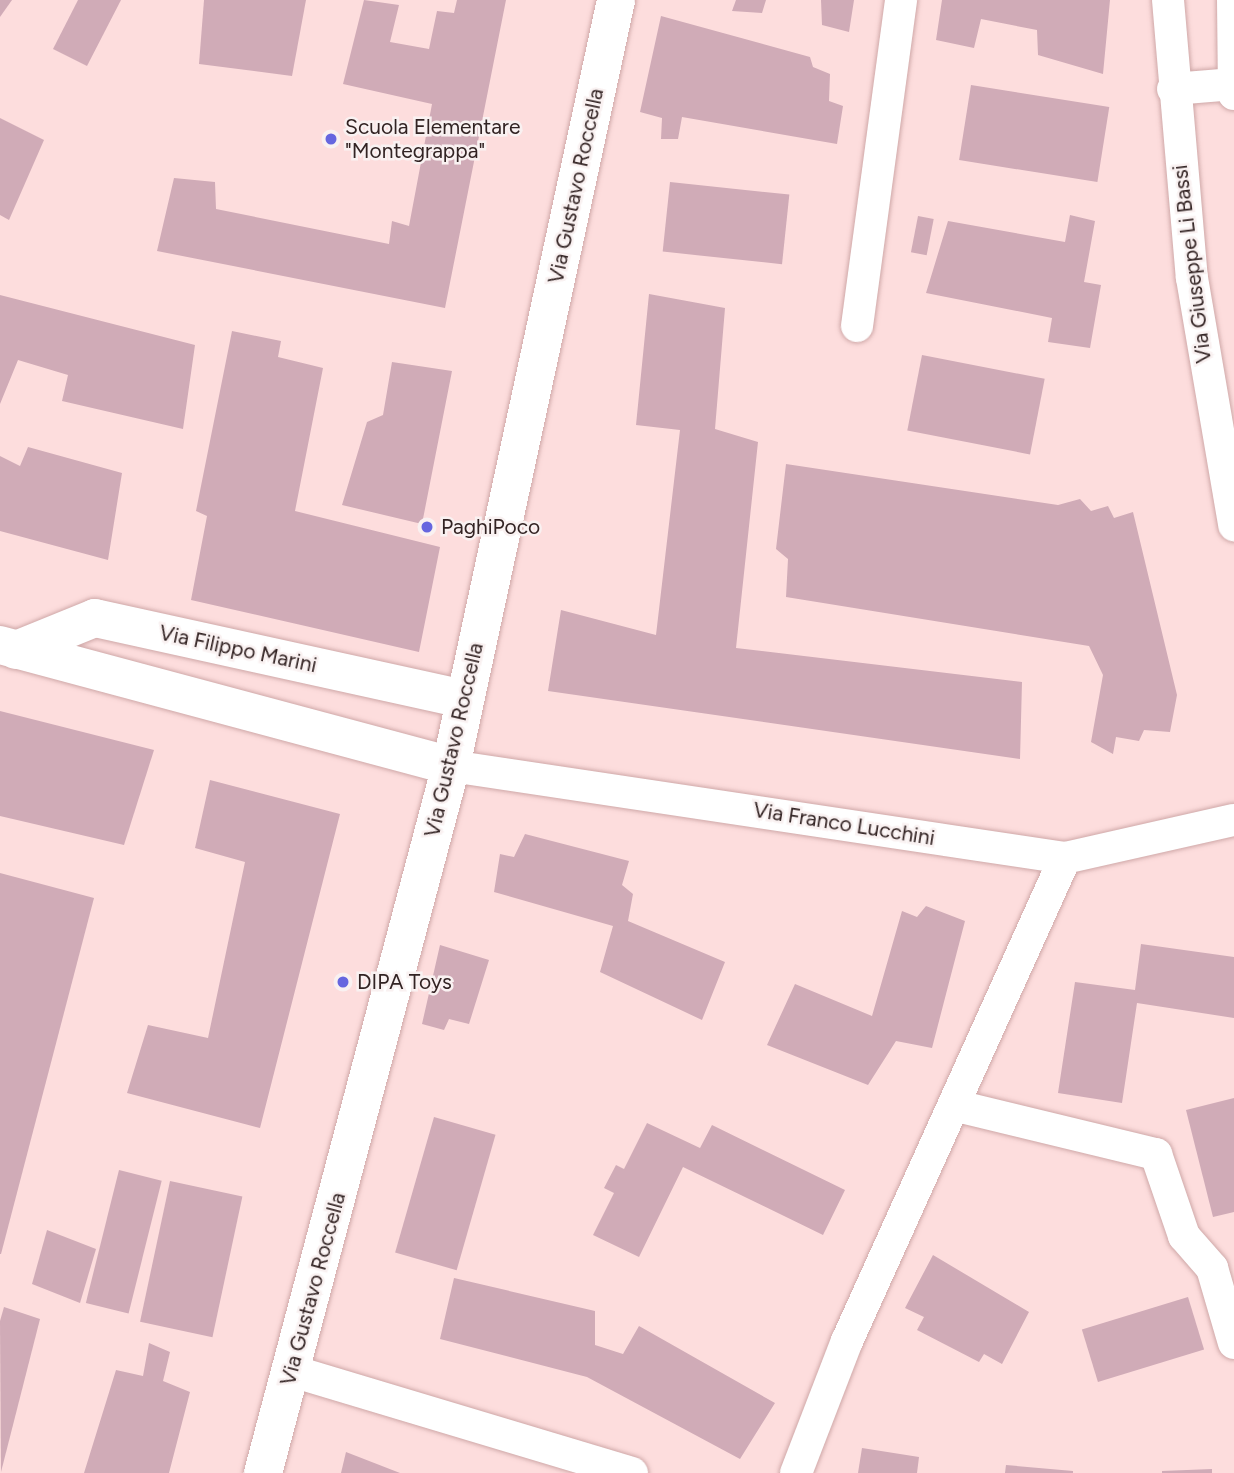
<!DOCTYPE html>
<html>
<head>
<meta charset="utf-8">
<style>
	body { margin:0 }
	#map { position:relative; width:1234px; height:1473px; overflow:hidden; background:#fddddd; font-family:Figtree,sans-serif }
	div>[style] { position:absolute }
	.building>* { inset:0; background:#d0abb7; transform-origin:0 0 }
	.roads { filter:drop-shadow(0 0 2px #cfa8a8) drop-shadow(0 0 2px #cfa8a8) }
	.street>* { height:32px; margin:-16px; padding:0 16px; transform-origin:16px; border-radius:16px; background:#fff }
	.secondary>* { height:38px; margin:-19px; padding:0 19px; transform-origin:19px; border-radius:19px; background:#fff }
	.dots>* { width:19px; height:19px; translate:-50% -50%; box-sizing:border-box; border:4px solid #f9f1f1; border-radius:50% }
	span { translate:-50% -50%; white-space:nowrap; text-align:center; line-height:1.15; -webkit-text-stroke:5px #f9f1f1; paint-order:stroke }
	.poi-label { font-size:21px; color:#322323 }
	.left { translate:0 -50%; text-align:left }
	.street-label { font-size:21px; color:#322323 }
</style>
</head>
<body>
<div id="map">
	<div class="building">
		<div style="clip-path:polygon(0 0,12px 0,0 17px)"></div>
		<div style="clip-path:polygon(121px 0,87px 66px,53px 49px,78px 0)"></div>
		<div style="clip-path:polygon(204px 0,306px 0,292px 76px,199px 64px)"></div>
		<div style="clip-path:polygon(364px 0,399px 5px,390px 42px,429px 49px,437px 11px,454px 13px,457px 0,506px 0,445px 308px,157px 251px,174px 178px,215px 182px,216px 209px,389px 244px,392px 221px,409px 226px,432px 104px,343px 84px)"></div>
		<div style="clip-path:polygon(736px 0,766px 0,762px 13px,732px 11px)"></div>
		<div style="clip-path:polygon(821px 0,854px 0,849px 32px,822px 25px)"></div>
		<div style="clip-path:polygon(942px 0,1110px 0,1103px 74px,1038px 55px,1037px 30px,981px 19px,974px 48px,936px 40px)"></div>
		<div style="clip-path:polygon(661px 16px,810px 57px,813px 67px,830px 74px,829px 101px,843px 106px,837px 144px,682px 117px,678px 139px,661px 139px,662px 118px,640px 112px)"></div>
		<div style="left:971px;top:85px;width:140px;height:76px;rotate:9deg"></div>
		<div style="clip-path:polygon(0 118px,44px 140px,9px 220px,0 215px)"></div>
		<div style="left:670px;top:182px;width:120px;height:70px;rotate:6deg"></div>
		<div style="clip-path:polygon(1070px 215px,1095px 221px,1084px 282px,1101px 285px,1090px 348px,1048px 342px,1052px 318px,926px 293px,948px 221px,1065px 242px)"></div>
		<div style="left:918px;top:216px;width:16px;height:37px;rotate:11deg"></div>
		<div style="clip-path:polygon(649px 294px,725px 308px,715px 429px,758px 442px,736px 648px,1022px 682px,1020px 759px,548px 691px,561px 610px,656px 635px,680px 430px,636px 425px)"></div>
		<div style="clip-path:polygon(0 295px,195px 345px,183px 429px,62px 401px,68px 375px,18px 360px,0 404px)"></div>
		<div style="clip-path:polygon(232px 331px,281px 341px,278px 357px,323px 368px,295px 511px,440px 547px,419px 652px,191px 600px,207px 516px,196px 511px)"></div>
		<div style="left:922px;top:355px;width:125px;height:77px;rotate:11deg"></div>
		<div style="clip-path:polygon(392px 362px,452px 371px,422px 524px,342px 505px,367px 422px,383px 415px)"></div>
		<div style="clip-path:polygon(28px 447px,122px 473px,108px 560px,0 531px,0 456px,20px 466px)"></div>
		<div style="clip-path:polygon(786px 464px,1058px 505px,1080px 499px,1091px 511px,1108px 506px,1114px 518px,1133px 512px,1177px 695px,1170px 732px,1144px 730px,1139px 741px,1116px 737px,1113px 754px,1091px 742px,1103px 675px,1089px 646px,786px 597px,788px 559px,776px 549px)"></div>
		<div style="clip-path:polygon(0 711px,154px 750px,124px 845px,0 816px)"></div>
		<div style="clip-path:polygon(210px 780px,340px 814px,260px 1128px,127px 1093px,148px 1025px,208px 1038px,245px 862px,195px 848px)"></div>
		<div style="clip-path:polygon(525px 834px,629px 861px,622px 885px,633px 894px,628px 921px,725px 962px,702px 1020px,600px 972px,613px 926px,494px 892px,500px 854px,514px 857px)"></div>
		<div style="clip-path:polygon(0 873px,94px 898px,1px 1254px,0 1254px)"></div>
		<div style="clip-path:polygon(926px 906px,965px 921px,932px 1048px,896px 1041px,868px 1085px,767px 1045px,795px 984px,872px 1016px,902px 911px,917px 917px)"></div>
		<div style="clip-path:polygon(1141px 944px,1234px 957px,1234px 1018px,1137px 1003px,1122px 1103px,1058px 1093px,1075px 982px,1135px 990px)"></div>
		<div style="clip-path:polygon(440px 945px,489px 960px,469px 1024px,449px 1019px,444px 1030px,422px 1024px)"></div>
		<div style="clip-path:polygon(1234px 1098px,1234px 1212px,1213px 1217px,1186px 1110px)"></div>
		<div style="left:434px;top:1117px;width:64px;height:141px;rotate:16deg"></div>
		<div style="clip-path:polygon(647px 1123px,700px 1148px,712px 1125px,845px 1190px,823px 1235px,683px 1167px,639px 1257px,593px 1235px,614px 1193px,604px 1188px,616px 1165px,624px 1169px)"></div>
		<div style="left:119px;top:1170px;width:44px;height:137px;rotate:14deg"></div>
		<div style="left:170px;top:1181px;width:74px;height:144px;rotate:12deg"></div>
		<div style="clip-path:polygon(47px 1230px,96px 1249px,80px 1303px,32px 1284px)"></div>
		<div style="clip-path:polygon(933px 1255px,1029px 1312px,1002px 1364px,984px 1354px,979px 1362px,917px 1330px,924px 1317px,905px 1308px)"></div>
		<div style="clip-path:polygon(454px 1278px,595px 1311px,595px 1345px,623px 1354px,639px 1326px,775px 1403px,740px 1459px,587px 1377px,440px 1339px)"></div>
		<div style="left:1188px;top:1297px;width:55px;height:111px;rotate:73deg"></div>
		<div style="clip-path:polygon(4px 1307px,40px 1319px,1px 1472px,0 1321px)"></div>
		<div style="clip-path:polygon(149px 1343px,170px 1352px,163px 1381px,190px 1392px,169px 1473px,84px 1473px,116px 1370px,143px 1376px)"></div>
		<div style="clip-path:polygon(862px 1448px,919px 1457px,917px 1473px,858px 1473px)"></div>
		<div style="clip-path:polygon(346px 1452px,400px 1473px,341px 1473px)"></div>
		<div style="clip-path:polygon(1006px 1465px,1073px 1471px,1073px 1473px,1005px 1473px)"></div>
		<div style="clip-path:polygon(1212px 1469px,1212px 1473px,1162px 1473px,1162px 1471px)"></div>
	</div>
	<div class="roads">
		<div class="street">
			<div style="left:1168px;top:0;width:279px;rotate:85.1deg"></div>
			<div style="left:1192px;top:278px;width:251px;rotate:80.3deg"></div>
			<div style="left:1233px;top:0;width:94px;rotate:89.4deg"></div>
			<div style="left:1173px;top:89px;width:61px;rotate:-4.7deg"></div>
			<div style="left:857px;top:326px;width:329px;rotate:-82.3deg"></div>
			<div style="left:451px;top:766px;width:621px;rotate:8.52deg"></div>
			<div style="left:1065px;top:858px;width:173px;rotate:-12.7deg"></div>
			<div style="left:957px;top:1106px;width:205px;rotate:13.6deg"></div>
			<div style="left:1156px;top:1154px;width:87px;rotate:71.1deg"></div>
			<div style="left:1184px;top:1236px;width:43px;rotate:48.8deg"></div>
			<div style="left:1212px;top:1268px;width:78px;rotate:73.7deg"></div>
			<div style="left:292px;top:1371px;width:355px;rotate:16.7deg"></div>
			<div style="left:796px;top:1473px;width:142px;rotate:-68.9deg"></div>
			<div style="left:847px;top:1341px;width:530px;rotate:-65.71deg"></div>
		</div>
		<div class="secondary">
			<div style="left:0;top:645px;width:467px;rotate:15deg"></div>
			<div style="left:16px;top:650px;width:85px;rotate:-22.1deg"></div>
			<div style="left:95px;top:618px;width:378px;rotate:12.4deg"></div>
			<div style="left:263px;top:1473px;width:732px;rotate:-75.11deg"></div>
			<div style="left:451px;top:766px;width:784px;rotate:-77.84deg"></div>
		</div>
	</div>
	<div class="dots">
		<div style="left:331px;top:139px;background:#6666df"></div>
		<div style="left:427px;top:527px;background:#6666df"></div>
		<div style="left:343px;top:982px;background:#6666df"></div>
	</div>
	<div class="poi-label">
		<span class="left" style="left:345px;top:139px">Scuola Elementare<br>"Montegrappa"</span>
		<span class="left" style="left:441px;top:527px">PaghiPoco</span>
		<span class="left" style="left:357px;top:982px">DIPA Toys</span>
	</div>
	<div class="street-label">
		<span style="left:576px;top:186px;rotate:-78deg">Via Gustavo Roccella</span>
		<span style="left:1192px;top:264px;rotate:-97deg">Via Giuseppe Li Bassi</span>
		<span style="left:238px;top:649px;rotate:12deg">Via Filippo Marini</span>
		<span style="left:454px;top:740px;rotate:-77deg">Via Gustavo Roccella</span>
		<span style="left:844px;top:824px;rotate:9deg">Via Franco Lucchini</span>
		<span style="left:313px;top:1289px;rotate:-75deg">Via Gustavo Roccella</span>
	</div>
</div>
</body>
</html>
